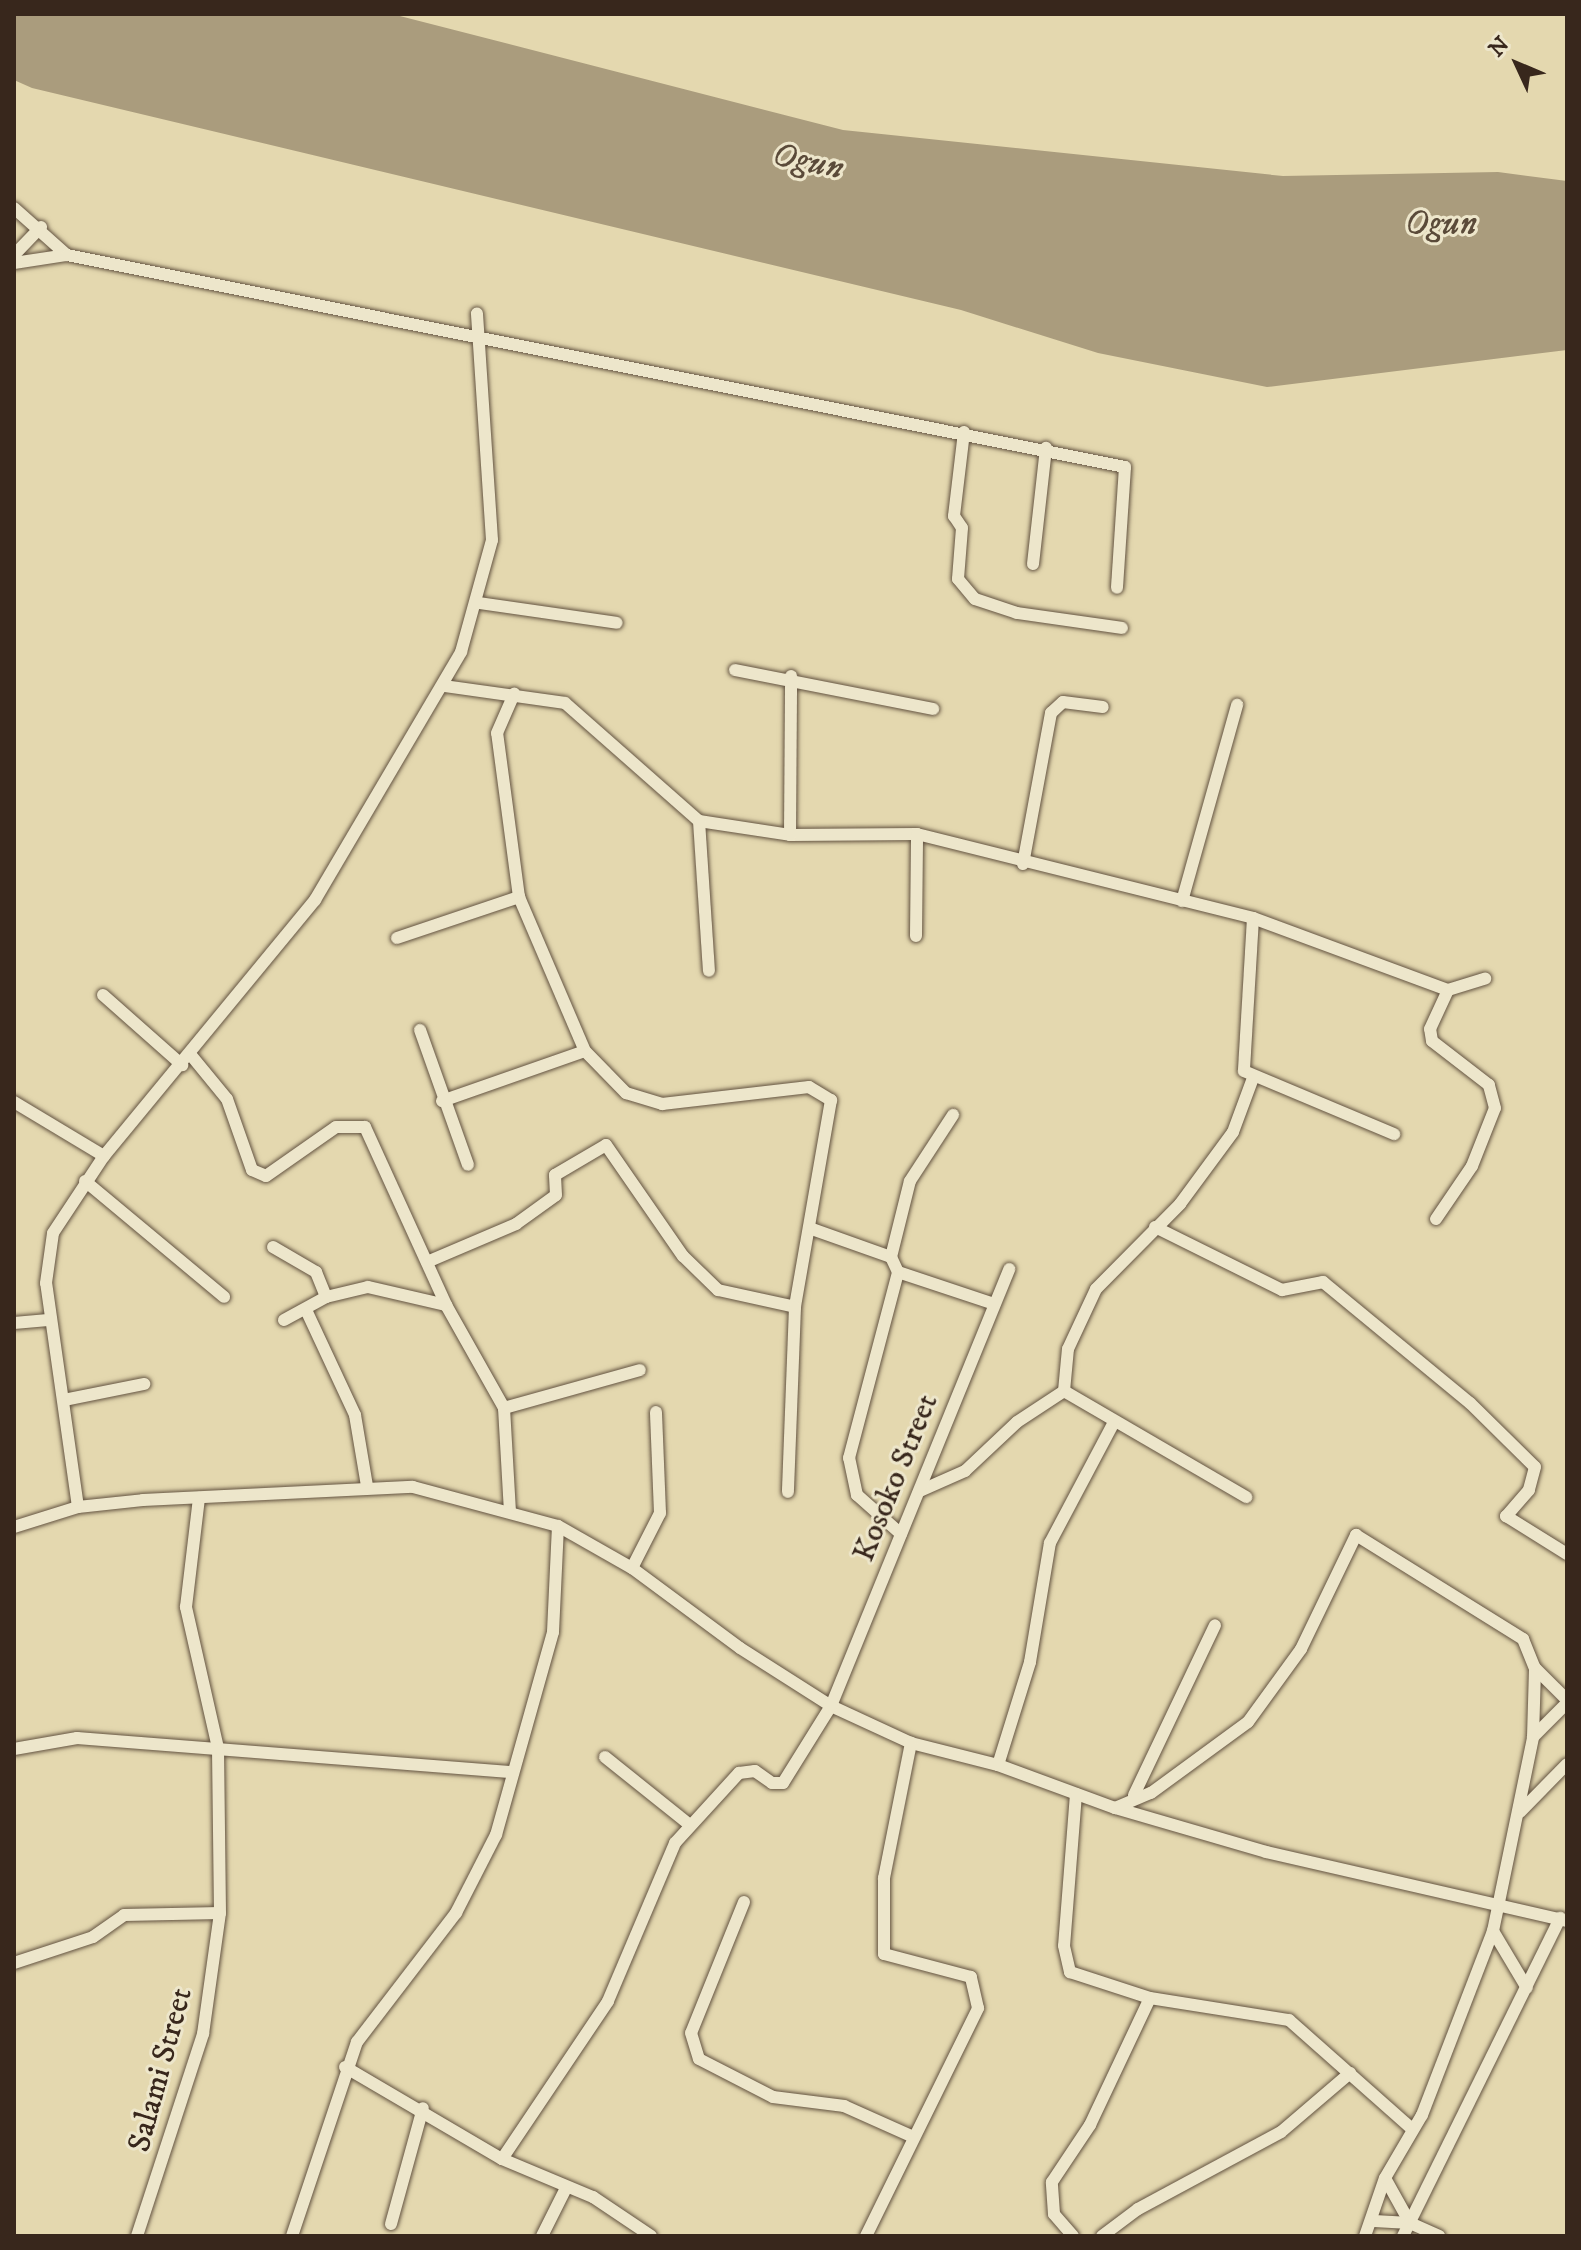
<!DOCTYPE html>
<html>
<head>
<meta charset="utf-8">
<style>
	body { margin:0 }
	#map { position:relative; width:1581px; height:2250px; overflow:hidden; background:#e4d8af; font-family:"IM FELL DW Pica",serif }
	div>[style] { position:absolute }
	.water>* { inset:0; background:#aa9c7d }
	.roads { filter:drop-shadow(0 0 2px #635341) drop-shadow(0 0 2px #635341) }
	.street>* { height:12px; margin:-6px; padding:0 6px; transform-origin:6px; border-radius:6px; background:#ede6cb }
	span { translate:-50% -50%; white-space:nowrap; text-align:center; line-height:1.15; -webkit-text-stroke:6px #ede6cb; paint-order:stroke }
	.street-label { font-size:32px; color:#38271c }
	.water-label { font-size:34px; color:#5a4a39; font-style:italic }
	.frame { position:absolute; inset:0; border:16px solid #38271c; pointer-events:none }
	.north { position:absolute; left:1477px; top:24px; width:80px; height:80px; -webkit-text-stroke:6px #ede6cb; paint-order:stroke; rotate:314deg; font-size:22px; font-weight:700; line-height:32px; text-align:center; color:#38271c }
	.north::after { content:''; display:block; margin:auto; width:28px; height:36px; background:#38271c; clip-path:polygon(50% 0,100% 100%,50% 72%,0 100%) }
</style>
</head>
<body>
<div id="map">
	<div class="water">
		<div style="clip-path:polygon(14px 14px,392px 14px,843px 130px,1283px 176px,1498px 172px,1567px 181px,1567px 350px,1267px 387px,1098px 353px,961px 310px,32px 88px,14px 80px)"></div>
	</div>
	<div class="roads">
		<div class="street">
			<div style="left:14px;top:208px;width:71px;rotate:41.6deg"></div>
			<div style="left:14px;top:255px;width:39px;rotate:-46deg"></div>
			<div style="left:14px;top:263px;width:54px;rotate:-8.6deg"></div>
			<div style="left:67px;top:255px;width:1079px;rotate:11.33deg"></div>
			<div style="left:1125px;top:467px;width:121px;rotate:93.8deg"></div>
			<div style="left:964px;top:432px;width:85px;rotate:96.8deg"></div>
			<div style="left:954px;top:516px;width:14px;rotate:56deg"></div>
			<div style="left:962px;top:528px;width:51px;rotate:94.5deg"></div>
			<div style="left:958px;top:579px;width:26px;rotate:50deg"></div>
			<div style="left:975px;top:599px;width:44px;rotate:18.4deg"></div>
			<div style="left:1017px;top:613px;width:106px;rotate:8.1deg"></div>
			<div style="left:1033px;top:564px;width:117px;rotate:-83.6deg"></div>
			<div style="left:479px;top:603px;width:139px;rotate:8.2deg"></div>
			<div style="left:735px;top:670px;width:202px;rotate:11.1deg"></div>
			<div style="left:444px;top:686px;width:122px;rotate:8deg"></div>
			<div style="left:565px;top:703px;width:179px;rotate:41.4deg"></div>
			<div style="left:699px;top:821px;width:92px;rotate:8.7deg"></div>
			<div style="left:790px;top:835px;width:127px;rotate:-0.5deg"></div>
			<div style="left:917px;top:834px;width:346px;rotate:14deg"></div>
			<div style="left:1253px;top:918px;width:208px;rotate:20.3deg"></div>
			<div style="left:1448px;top:990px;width:39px;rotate:-17deg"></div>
			<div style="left:699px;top:821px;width:150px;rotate:86.2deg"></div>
			<div style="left:790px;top:835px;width:159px;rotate:-89.6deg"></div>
			<div style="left:1023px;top:864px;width:154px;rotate:-79.5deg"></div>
			<div style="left:1051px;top:713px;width:16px;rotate:-43deg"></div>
			<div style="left:1063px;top:702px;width:40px;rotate:7.1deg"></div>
			<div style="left:1182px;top:901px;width:204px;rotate:-74.3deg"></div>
			<div style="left:1253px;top:918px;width:153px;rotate:93.4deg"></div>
			<div style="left:1244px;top:1071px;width:163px;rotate:22.8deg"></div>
			<div style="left:916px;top:936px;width:102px;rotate:-89.4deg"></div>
			<div style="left:397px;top:938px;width:129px;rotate:-18.6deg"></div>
			<div style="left:103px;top:995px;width:106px;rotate:41.5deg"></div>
			<div style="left:420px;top:1030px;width:143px;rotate:70.4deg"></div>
			<div style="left:585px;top:1051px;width:59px;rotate:45.7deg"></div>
			<div style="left:626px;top:1093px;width:38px;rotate:17deg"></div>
			<div style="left:662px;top:1104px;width:148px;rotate:-6.6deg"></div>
			<div style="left:809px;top:1087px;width:26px;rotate:31deg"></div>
			<div style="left:831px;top:1100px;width:210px;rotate:99.9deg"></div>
			<div style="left:190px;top:1054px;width:58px;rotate:50.6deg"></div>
			<div style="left:227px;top:1099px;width:75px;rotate:70.6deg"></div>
			<div style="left:252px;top:1170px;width:15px;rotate:23deg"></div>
			<div style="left:266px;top:1176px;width:85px;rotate:-35deg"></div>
			<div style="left:336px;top:1127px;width:29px"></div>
			<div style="left:365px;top:1127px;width:196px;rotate:65.5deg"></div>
			<div style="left:446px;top:1305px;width:118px;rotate:60.6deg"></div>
			<div style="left:504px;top:1408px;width:104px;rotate:86.7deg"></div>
			<div style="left:442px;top:1101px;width:151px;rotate:-19.3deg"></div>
			<div style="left:585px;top:1051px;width:168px;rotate:-113.2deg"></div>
			<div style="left:519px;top:897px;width:165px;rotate:-97.6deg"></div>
			<div style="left:497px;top:733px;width:43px;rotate:-66.4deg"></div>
			<div style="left:14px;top:1102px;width:105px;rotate:31deg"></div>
			<div style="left:85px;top:1181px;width:181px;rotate:39.8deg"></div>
			<div style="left:1436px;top:1219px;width:64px;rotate:-55.8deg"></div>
			<div style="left:1472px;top:1166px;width:62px;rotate:-68.4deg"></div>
			<div style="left:1495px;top:1108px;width:24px;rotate:-105deg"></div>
			<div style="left:1489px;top:1085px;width:72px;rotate:-142.3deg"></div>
			<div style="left:1432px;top:1041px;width:12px;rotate:-99deg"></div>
			<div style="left:1430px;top:1029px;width:43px;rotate:-65.2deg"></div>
			<div style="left:1155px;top:1227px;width:142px;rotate:26.4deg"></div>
			<div style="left:1282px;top:1290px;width:42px;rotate:-11deg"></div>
			<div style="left:1323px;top:1282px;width:190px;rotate:39.5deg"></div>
			<div style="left:1470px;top:1403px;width:91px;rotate:44.6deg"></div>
			<div style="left:1535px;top:1467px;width:24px;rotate:105deg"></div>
			<div style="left:1529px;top:1490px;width:35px;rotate:131deg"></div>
			<div style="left:1506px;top:1516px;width:72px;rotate:31.9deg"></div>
			<div style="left:812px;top:1229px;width:84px;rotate:19.5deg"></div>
			<div style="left:273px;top:1247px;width:50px;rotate:30.2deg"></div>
			<div style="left:316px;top:1272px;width:27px;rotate:68deg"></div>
			<div style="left:427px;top:1262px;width:97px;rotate:-23.1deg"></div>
			<div style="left:516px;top:1224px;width:49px;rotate:-35.9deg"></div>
			<div style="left:556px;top:1195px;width:20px;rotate:-93deg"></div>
			<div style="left:555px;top:1175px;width:59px;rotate:-30.5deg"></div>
			<div style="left:606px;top:1145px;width:135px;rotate:55.3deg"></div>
			<div style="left:683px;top:1256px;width:49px;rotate:44.2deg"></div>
			<div style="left:718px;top:1290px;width:79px;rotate:12.4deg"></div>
			<div style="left:795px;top:1307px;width:185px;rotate:92.2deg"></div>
			<div style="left:898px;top:1272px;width:101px;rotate:18.4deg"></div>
			<div style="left:307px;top:1312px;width:114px;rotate:65deg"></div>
			<div style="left:355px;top:1415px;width:72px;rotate:80.4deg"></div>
			<div style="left:284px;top:1320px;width:48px;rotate:-28.7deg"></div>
			<div style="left:326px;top:1297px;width:43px;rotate:-13.4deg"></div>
			<div style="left:368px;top:1287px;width:80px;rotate:13deg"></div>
			<div style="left:14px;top:1323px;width:37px;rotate:-5deg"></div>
			<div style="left:1064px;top:1391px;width:211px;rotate:30.2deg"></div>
			<div style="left:64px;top:1400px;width:82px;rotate:-11.3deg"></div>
			<div style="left:504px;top:1408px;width:141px;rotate:-15.6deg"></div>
			<div style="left:922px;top:1490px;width:47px;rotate:-23.8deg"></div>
			<div style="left:965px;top:1471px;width:71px;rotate:-43.3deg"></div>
			<div style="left:1017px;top:1422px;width:56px;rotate:-33.4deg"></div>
			<div style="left:1064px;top:1391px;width:42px;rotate:-84.6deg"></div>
			<div style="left:1068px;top:1349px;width:66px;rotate:-65deg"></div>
			<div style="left:1096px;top:1289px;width:120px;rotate:-45.3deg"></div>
			<div style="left:1180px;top:1204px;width:89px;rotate:-53.6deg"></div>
			<div style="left:1233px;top:1132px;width:58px;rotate:-69.7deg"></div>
			<div style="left:78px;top:1507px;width:226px;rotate:-98.1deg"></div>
			<div style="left:46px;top:1283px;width:50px;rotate:-82deg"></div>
			<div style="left:53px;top:1233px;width:92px;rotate:-56.5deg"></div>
			<div style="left:104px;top:1156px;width:332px;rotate:-50.5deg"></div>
			<div style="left:315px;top:900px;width:288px;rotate:-59.5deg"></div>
			<div style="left:461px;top:652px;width:116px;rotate:-74.5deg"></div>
			<div style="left:492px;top:540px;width:227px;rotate:-93.8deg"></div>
			<div style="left:14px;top:1527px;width:67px;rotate:-17.4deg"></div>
			<div style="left:78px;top:1507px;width:65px;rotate:-6.1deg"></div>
			<div style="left:143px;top:1500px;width:270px;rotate:-2.8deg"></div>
			<div style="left:413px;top:1487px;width:150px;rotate:15.1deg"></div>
			<div style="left:558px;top:1526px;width:85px;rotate:29.6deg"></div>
			<div style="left:632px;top:1568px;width:134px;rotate:36.5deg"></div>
			<div style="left:740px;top:1648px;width:108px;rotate:32.5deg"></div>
			<div style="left:831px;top:1706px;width:88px;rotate:24.8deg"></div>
			<div style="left:911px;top:1743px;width:90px;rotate:14.2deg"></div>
			<div style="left:998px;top:1765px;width:125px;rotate:20.2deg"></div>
			<div style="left:1115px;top:1808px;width:157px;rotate:16.2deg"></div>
			<div style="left:1266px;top:1852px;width:309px;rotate:12.9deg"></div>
			<div style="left:901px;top:1534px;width:59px;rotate:-138.4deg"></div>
			<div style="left:857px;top:1495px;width:38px;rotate:-102deg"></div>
			<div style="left:849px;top:1458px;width:192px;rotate:-75.2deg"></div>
			<div style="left:898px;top:1272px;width:17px;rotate:-115deg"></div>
			<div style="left:891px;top:1257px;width:78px;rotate:-76deg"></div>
			<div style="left:910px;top:1181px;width:79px;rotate:-56.9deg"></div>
			<div style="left:632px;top:1568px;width:62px;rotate:-63deg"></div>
			<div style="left:660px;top:1513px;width:101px;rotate:-92.3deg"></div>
			<div style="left:1533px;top:1737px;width:48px;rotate:-45deg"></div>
			<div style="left:14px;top:1749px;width:64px;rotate:-9.9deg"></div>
			<div style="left:77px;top:1738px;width:437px;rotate:4.5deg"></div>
			<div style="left:605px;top:1757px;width:109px;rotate:38.7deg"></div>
			<div style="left:998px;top:1765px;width:108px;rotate:-72.7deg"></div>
			<div style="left:1030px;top:1662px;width:121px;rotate:-80.5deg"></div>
			<div style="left:1050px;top:1543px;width:137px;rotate:-62.1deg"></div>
			<div style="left:1076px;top:1794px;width:152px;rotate:94.5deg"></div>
			<div style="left:1064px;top:1946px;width:27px;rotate:77deg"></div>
			<div style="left:1070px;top:1972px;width:84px;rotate:18deg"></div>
			<div style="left:1150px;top:1998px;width:141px;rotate:9deg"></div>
			<div style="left:1289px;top:2020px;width:164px;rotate:41.5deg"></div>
			<div style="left:1134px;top:1795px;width:188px;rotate:-64.5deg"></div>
			<div style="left:1115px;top:1808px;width:39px;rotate:-23deg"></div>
			<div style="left:1151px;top:1793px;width:120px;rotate:-36.2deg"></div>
			<div style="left:1248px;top:1722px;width:90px;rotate:-54deg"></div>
			<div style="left:1301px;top:1649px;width:127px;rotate:-64.2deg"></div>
			<div style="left:1356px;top:1535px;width:197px;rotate:31.9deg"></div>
			<div style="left:1523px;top:1639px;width:31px;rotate:68deg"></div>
			<div style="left:1535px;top:1668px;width:45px;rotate:45deg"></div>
			<div style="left:1520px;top:1812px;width:67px;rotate:-45.6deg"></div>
			<div style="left:744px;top:1902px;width:141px;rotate:112deg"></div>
			<div style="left:691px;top:2033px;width:27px;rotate:73deg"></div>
			<div style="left:699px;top:2059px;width:83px;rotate:27.2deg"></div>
			<div style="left:773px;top:2097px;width:72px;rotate:7.2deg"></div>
			<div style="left:844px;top:2106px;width:73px;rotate:24.1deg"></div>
			<div style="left:1493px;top:1931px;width:66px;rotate:59.2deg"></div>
			<div style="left:14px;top:1963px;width:83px;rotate:-18.2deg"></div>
			<div style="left:93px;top:1937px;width:38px;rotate:-35deg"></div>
			<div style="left:124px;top:1915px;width:96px;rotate:-1.2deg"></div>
			<div style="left:345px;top:2067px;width:182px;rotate:30.4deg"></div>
			<div style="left:502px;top:2159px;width:99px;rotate:22.7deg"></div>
			<div style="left:593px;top:2197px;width:70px;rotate:33.9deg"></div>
			<div style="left:502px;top:2159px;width:190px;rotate:-56.1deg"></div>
			<div style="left:608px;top:2001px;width:172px;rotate:-67deg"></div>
			<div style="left:675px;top:1843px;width:95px;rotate:-47.6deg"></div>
			<div style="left:739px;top:1773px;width:16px;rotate:-7deg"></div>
			<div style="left:755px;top:1771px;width:21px;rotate:35deg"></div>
			<div style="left:772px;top:1783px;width:11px"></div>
			<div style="left:783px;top:1783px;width:91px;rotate:-58.1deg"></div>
			<div style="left:831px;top:1706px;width:472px;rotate:-67.8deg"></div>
			<div style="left:1374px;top:2221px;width:36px;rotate:3deg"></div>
			<div style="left:1410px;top:2223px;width:51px;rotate:-119.1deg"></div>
			<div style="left:1410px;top:2223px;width:32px;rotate:24deg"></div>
			<div style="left:391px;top:2224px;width:120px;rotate:-74.6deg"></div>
			<div style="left:137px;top:2236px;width:213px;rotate:-71.9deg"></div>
			<div style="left:203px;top:2034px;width:122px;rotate:-82deg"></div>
			<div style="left:220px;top:1913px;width:165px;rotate:-90.7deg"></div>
			<div style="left:218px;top:1748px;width:145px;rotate:-102.8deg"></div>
			<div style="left:186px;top:1607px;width:110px;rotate:-83.2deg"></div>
			<div style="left:292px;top:2236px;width:205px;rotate:-71.5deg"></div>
			<div style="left:357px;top:2042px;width:163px;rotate:-52.5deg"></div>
			<div style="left:456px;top:1913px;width:88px;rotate:-62.9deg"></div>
			<div style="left:496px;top:1835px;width:211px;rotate:-74.3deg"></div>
			<div style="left:553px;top:1632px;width:106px;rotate:-87.3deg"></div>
			<div style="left:542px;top:2236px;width:54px;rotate:-63.4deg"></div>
			<div style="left:866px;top:2236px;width:254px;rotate:-63.8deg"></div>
			<div style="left:978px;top:2008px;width:32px;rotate:-103deg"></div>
			<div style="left:971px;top:1977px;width:90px;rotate:-165.2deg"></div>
			<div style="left:884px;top:1954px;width:76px;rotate:-90deg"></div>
			<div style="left:884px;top:1878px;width:138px;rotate:-78.7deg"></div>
			<div style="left:1073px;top:2236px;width:29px;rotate:-131deg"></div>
			<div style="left:1054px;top:2214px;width:32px;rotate:-94deg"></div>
			<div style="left:1052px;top:2182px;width:69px;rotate:-56.3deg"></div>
			<div style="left:1090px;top:2125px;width:140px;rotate:-64.7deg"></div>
			<div style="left:1102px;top:2236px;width:45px;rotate:-36.9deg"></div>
			<div style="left:1138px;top:2209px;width:162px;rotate:-28.3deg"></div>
			<div style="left:1281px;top:2132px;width:91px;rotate:-40.5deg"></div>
			<div style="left:1365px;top:2236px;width:61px;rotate:-71deg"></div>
			<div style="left:1385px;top:2178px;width:73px;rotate:-59.6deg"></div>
			<div style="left:1422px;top:2115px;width:197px;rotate:-68.9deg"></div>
			<div style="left:1493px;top:1931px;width:198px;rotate:-78.3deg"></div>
			<div style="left:1533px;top:1737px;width:69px;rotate:-88.3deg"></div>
			<div style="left:1403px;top:2236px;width:355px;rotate:-63.7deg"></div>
		</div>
	</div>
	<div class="street-label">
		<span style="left:896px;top:1478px;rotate:-68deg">Kosoko Street</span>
		<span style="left:161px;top:2070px;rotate:-75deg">Salami Street</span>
	</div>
	<div class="water-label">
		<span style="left:808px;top:162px;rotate:12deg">Ogun</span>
		<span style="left:1441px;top:225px">Ogun</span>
	</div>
	<div class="frame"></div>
	<div class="north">N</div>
</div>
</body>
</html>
